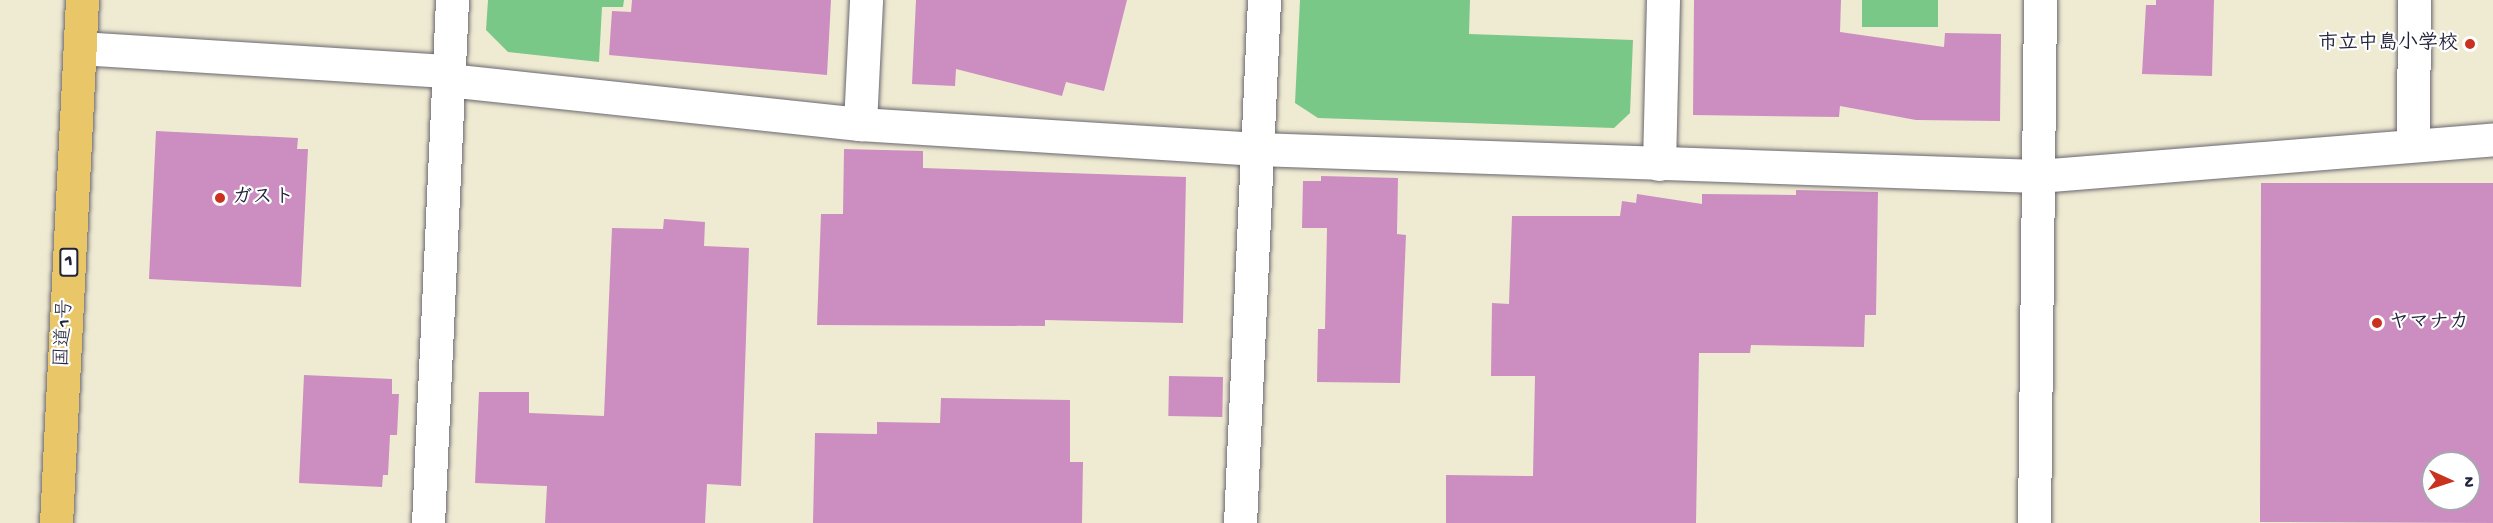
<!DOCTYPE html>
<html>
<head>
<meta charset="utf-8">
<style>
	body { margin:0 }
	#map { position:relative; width:2493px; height:523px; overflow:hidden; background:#efead2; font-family:"Gochi Hand","Klee One",sans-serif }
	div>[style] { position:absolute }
	.green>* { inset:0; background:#7ac887; transform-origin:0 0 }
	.building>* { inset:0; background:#cc8dc1; transform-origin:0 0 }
	.roads { filter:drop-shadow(0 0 2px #6a6870) drop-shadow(0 0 2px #6a6870) }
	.minor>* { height:33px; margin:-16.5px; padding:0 16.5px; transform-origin:16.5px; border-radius:16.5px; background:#fff }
	.highway>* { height:33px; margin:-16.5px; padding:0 16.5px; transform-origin:16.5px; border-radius:16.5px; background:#e9c769 }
	.dots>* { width:16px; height:16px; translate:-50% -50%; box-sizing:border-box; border:3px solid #fff; border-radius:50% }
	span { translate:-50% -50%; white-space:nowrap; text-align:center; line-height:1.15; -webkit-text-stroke:4.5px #fff; paint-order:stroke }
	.shield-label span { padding:2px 4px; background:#fff; border:2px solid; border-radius:4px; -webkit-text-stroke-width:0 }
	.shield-label { font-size:18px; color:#22223b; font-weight:700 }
	.poi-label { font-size:20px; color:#22223b; font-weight:700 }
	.right { translate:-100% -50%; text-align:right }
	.left { translate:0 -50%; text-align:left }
	.street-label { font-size:20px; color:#22223b }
	.north { position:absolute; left:2421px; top:451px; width:60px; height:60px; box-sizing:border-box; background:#fff; border:2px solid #a7a7b1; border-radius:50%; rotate:93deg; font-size:16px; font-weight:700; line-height:24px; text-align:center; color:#22223b }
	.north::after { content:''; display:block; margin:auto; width:21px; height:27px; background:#c8321e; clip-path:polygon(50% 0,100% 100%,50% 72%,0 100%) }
</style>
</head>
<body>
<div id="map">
	<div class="green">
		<div style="clip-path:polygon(488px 0,624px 0,623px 7px,602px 7px,599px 62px,508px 52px,486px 30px)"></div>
		<div style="clip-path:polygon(1300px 0,1470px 0,1469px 34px,1633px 40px,1630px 113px,1614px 128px,1318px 118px,1295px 103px)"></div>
		<div style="left:1862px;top:0;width:76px;height:27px"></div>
	</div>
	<div class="building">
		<div style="clip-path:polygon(632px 0,831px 0,827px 75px,609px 55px,612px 11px,631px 12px)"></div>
		<div style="clip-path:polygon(916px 0,1127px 0,1104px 91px,1066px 82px,1062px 96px,956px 69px,955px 86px,912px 84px)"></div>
		<div style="clip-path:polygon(1694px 0,1841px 0,1840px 32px,1944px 47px,1945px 33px,2001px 34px,2000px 121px,1916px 120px,1840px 106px,1839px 117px,1693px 115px)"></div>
		<div style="clip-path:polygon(2156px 0,2214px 0,2212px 76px,2142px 74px,2146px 5px,2156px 5px)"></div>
		<div style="clip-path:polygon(156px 131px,298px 138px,297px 149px,308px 149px,301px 287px,149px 279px)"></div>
		<div style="clip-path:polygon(844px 149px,923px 151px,923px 168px,1186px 177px,1183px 323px,1045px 320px,1045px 326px,817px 325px,821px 214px,843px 214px)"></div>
		<div style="clip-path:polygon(1321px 176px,1398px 178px,1397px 234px,1406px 235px,1400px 383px,1317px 382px,1318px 329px,1325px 329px,1327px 228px,1302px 228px,1303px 181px,1321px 181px)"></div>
		<div style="clip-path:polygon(evenodd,2261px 183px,2493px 183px,2493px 523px,2260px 522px,2261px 183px,2433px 463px,2469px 463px,2469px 499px,2433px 499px,2433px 463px)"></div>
		<div style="clip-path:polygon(1796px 190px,1878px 192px,1876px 315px,1865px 315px,1864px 347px,1751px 345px,1750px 353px,1699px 353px,1696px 523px,1446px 523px,1446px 475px,1533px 476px,1535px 376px,1491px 376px,1492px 303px,1509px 304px,1512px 216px,1620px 216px,1622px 201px,1636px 203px,1637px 194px,1702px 204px,1702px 194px,1796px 195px)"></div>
		<div style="clip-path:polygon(664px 219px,705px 222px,704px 246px,749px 248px,741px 486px,707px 484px,705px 523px,545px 523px,547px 486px,475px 483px,479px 392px,529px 392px,529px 413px,604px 416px,612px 228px,663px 229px)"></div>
		<div style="clip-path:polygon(304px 375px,392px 379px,392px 394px,399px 394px,397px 435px,390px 435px,388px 475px,383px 475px,382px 487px,299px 483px)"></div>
		<div style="left:1169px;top:376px;width:54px;height:40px;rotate:1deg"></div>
		<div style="clip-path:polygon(941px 398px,1070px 400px,1070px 462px,1083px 462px,1082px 523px,813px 523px,815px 433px,877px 434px,877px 422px,940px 423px)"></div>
	</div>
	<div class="roads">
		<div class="minor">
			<div style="left:80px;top:48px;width:370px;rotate:3.6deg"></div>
			<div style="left:448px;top:80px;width:414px;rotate:6.1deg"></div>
			<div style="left:860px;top:124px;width:398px;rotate:3.6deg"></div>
			<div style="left:1257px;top:149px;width:781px;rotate:1.98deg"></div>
			<div style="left:2038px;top:176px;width:457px;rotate:-4.6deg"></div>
			<div style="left:860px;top:124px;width:124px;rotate:-87.2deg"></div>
			<div style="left:2413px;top:144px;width:144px;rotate:-89.6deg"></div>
			<div style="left:1659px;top:164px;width:164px;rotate:-88.6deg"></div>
			<div style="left:428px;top:523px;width:524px;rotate:-87.37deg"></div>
			<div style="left:1240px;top:523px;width:524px;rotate:-87.37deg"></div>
			<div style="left:2034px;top:523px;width:523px;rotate:-89.34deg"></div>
		</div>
		<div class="highway">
			<div style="left:56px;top:523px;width:524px;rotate:-87.15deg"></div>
		</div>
	</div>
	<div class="dots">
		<div style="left:2470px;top:44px;background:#c8321e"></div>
		<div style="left:220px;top:198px;background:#c8321e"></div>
		<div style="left:2377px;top:323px;background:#c8321e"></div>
	</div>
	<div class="shield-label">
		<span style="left:69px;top:262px">1</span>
	</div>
	<div class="poi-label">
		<span class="right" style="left:2458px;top:44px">市立中島小学校</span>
		<span class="left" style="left:232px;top:198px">ガスト</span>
		<span class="left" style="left:2389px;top:323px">ヤマナカ</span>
	</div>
	<div class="street-label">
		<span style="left:65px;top:333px;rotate:-87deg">国道1号</span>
	</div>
	<div class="north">N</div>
</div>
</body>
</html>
